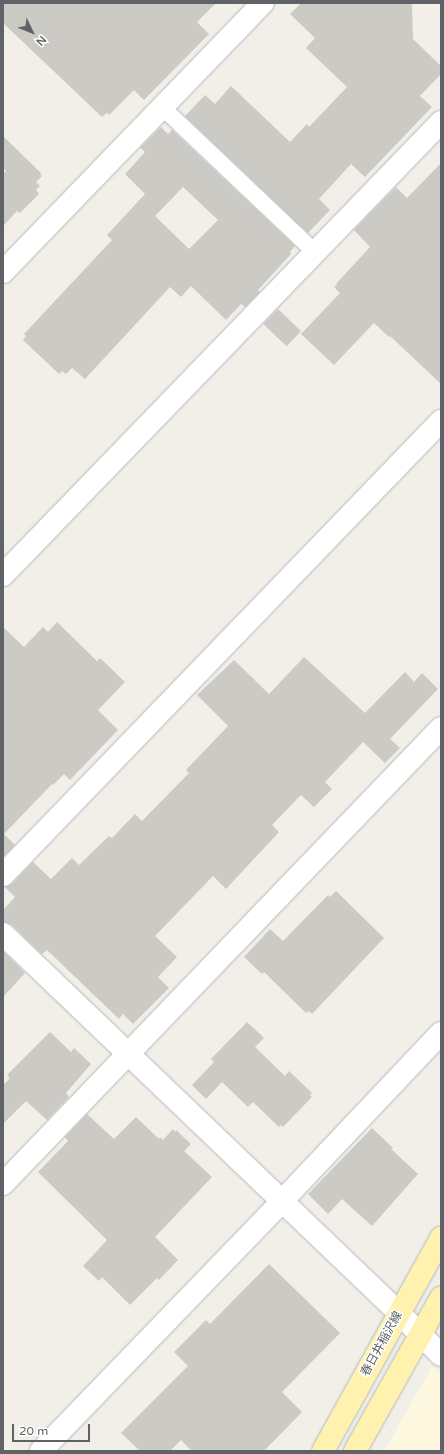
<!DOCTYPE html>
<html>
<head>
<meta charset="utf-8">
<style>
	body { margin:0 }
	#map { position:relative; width:444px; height:1454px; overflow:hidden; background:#f1efe8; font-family:"Varela Round","Noto Sans JP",sans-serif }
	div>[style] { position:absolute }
	.commercial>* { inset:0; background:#fef7e0 }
	.building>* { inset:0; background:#cccac5; transform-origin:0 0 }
	.roads { filter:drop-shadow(0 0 1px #b5b8bc) drop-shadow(0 0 1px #b5b8bc) }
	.lane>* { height:16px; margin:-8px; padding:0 8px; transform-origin:8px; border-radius:8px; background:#fff }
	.street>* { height:22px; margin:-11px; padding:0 11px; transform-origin:11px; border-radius:11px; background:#fff }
	.secondary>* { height:22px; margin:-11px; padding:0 11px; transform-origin:11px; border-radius:11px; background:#fff }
	.primary>* { height:22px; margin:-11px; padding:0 11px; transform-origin:11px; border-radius:11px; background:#fff2af }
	span { translate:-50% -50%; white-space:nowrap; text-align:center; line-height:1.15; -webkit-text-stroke:3px #fff; paint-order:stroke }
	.street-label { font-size:12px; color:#5f6368 }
	.frame { position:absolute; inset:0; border:4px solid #5f6368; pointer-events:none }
	.north { position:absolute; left:12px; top:12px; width:40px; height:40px; -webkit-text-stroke:3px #fff; paint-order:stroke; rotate:133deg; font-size:11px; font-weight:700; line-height:16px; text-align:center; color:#5f6368 }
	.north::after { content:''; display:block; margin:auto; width:14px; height:18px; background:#5f6368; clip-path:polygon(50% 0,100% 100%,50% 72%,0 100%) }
	.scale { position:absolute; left:12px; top:1424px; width:78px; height:18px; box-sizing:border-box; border:2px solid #5f6368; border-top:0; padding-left:5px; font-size:12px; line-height:14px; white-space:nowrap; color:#5f6368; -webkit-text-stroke:3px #fff; paint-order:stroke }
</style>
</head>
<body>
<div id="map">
	<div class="commercial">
		<div style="clip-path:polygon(432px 1367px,441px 1375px,441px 1451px,384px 1451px)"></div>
	</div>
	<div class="building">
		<div style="clip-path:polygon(3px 3px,216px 3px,197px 22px,209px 34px,144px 100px,134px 90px,109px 115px,107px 113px,102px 117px,3px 23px)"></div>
		<div style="clip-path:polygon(301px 3px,412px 3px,413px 39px,441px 66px,441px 74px,420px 96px,432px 107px,365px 177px,351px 164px,319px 199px,330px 210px,308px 233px,185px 116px,205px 95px,215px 104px,231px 86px,290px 142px,307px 124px,309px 127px,347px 87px,306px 48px,315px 38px,290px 14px)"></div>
		<div style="clip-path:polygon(evenodd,161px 127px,168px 134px,172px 130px,295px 246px,290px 252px,291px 254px,258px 290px,260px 292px,245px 307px,241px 304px,226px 320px,191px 286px,181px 297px,170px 287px,85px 379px,72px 368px,66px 374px,62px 371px,59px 374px,23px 340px,26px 336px,24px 334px,112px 240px,107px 235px,145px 194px,125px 174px,145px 152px,140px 148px,161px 127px,183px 187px,218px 220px,189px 249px,155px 216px,183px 187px)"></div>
		<div style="clip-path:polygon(3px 136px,41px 173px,40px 174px,42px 176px,36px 182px,40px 186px,36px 190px,39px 194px,20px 213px,17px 211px,3px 226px,3px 174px,6px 171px,3px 167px)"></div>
		<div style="clip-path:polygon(441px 163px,441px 384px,390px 336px,389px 337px,374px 323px,334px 365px,301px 334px,340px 293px,334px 287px,337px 285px,336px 284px,370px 247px,354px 230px,396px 187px,407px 198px)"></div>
		<div style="left:278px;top:309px;width:32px;height:21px;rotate:44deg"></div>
		<div style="clip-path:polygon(57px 622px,97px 661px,100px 658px,125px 682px,98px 710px,118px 730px,70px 780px,64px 774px,53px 785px,52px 784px,4px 834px,15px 845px,3px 857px,3px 627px,24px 647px,43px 627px,48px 632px)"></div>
		<div style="clip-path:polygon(304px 657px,365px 713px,405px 672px,414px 682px,422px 673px,438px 689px,390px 739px,400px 748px,385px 763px,363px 742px,325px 782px,332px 789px,314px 807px,301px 795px,272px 825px,279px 832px,226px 889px,213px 876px,155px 936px,177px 957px,158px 977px,169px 988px,133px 1024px,123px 1014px,119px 1019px,47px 950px,42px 954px,12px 925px,3px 922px,3px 910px,15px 897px,5px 887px,12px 884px,33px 862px,51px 879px,72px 858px,79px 865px,109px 836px,112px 838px,135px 814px,142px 821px,189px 773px,186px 770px,228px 726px,197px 695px,234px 660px,269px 694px)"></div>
		<div style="clip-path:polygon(336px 891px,384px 938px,312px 1014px,309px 1011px,306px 1013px,264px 972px,262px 974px,244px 957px,270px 929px,283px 941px,328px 895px,330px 897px)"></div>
		<div style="clip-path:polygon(3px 951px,25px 973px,3px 997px)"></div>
		<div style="clip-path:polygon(247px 1022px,264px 1038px,255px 1047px,285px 1076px,289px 1071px,312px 1093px,310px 1095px,312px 1097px,283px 1127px,281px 1125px,279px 1127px,253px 1102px,248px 1107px,222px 1082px,206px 1099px,192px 1085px,214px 1062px,211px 1059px)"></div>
		<div style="clip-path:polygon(50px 1032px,71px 1052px,74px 1048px,91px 1064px,66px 1093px,69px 1097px,47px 1120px,26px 1101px,3px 1124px,3px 1085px,10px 1078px,7px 1075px)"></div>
		<div style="clip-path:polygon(87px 1114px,114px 1139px,136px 1117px,159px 1139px,160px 1137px,163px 1140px,173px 1129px,175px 1132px,176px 1130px,191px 1144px,184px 1151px,212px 1177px,155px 1237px,178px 1260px,159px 1280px,157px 1278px,130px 1305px,102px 1277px,99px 1281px,83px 1266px,107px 1240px,38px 1172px,67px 1142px,68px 1141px,65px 1137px)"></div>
		<div style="clip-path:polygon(372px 1128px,393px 1148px,391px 1149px,418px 1174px,372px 1226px,342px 1199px,328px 1214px,308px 1194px)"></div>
		<div style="clip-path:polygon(269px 1264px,340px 1333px,282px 1392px,302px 1412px,264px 1451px,192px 1451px,181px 1440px,170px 1451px,140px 1451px,121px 1433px,188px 1366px,174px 1352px,206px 1320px,210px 1324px)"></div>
	</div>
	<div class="roads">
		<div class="lane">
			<div style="left:162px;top:107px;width:211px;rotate:43.5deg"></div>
		</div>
		<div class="street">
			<div style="left:3px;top:272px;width:374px;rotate:-46deg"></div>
			<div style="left:3px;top:575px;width:630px;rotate:-45.96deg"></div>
			<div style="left:3px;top:875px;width:631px;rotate:-46.03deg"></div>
			<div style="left:3px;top:1184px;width:632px;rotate:-46.15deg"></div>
			<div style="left:399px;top:1313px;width:59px;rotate:45deg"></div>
			<div style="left:41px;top:1451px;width:349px;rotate:-46deg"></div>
			<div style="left:283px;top:1200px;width:230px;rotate:-46.6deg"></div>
		</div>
		<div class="secondary">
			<div style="left:3px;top:934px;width:548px;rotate:43.74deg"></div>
		</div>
		<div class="primary">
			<div style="left:323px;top:1451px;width:244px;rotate:-61deg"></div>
			<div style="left:355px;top:1451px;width:176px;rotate:-60.7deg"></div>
		</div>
	</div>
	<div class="street-label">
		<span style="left:382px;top:1344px;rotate:-61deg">春日井稲沢線</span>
	</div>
	<div class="frame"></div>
	<div class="north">N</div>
	<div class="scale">20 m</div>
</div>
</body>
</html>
